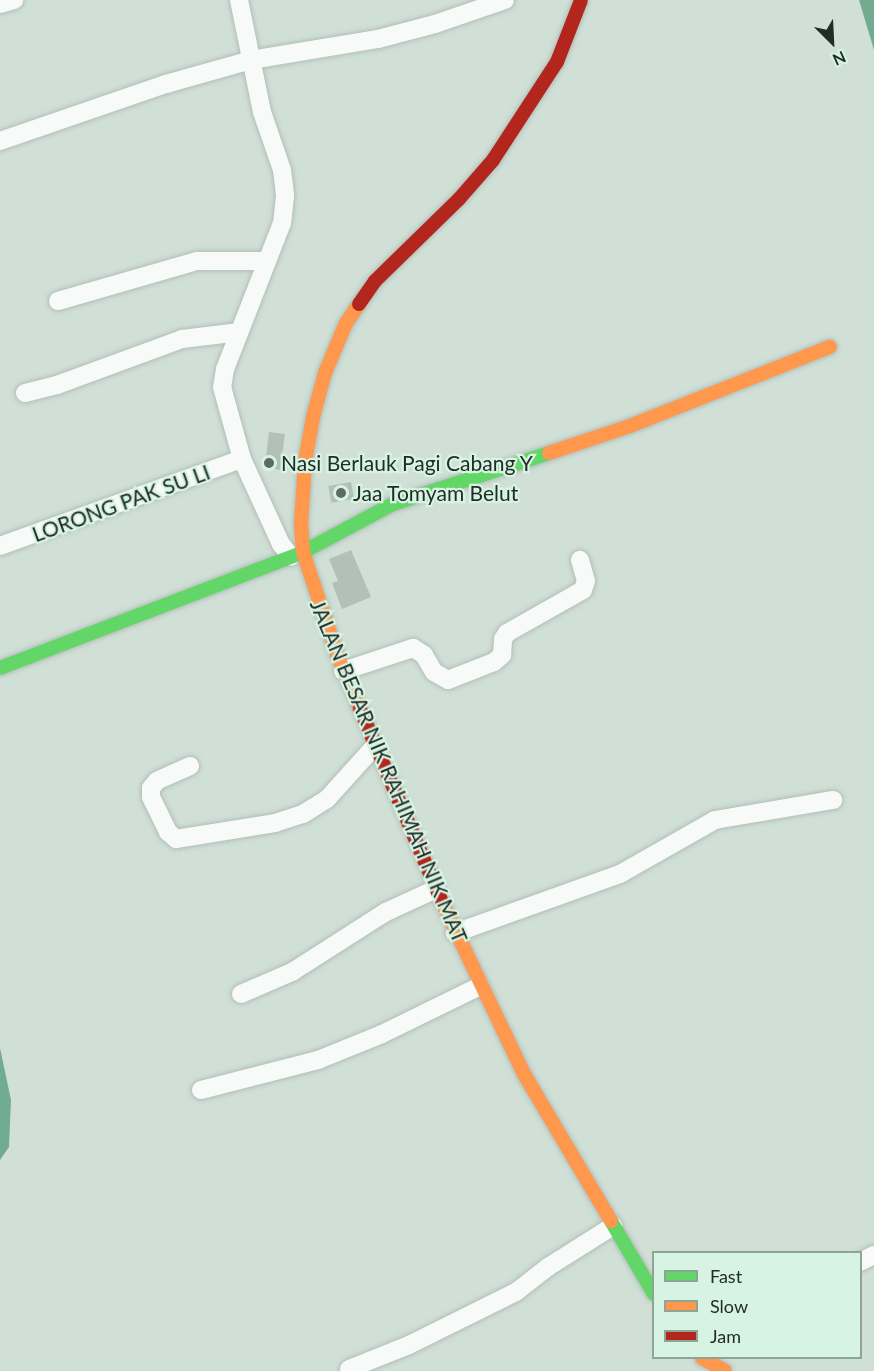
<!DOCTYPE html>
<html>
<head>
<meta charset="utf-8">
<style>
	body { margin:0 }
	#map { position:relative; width:874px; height:1371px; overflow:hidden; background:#d0e0d7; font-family:Lato,sans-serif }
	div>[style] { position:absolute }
	.water>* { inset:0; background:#72ac90 }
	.building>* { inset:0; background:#b3c0b8; transform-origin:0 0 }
	.roads { filter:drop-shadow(0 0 2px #b2beb7) drop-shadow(0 0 2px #b2beb7) }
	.street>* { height:18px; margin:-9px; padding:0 9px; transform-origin:9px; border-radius:9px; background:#f8faf9 }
	.fast>* { height:14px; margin:-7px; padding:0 7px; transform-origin:7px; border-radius:7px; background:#63d668 }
	.slow>* { height:14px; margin:-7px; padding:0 7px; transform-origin:7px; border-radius:7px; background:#ff974d }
	.jam>* { height:14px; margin:-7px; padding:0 7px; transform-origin:7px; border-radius:7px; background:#b3261e }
	.dots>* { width:16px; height:16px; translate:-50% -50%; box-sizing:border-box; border:3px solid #d7f4e3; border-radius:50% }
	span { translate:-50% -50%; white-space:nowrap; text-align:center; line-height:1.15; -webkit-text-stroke:4.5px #d7f4e3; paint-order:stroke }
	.poi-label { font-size:21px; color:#212c26 }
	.left { translate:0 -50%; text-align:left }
	.street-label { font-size:21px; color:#212c26 }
	.legend { position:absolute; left:652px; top:1251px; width:210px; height:108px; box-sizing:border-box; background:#d7f4e3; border:2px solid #8ea497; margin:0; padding:8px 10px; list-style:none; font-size:18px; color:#212c26 }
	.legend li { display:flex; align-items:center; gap:12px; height:30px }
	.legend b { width:30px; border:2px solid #8ea497 }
	.north { position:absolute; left:802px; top:12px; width:60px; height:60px; -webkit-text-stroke:4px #d7f4e3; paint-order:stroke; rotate:156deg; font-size:16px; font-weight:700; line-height:24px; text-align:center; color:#212c26 }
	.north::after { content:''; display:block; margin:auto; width:21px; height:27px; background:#212c26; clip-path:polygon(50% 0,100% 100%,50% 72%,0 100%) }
</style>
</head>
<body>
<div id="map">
	<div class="water">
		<div style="clip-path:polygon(859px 0,874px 0,874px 50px)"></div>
		<div style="clip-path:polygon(0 1048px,11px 1100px,9px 1147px,0 1160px)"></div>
	</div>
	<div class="building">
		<div style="left:269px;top:432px;width:16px;height:36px;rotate:7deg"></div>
		<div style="left:351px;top:482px;width:17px;height:23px;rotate:80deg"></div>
		<div style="clip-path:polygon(351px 550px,371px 597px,342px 609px,332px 583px,338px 581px,329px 559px)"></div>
	</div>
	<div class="roads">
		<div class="street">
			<div style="left:239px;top:0;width:114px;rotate:78.4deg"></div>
			<div style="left:262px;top:112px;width:61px;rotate:71deg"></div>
			<div style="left:282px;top:170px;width:26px;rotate:83deg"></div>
			<div style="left:285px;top:196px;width:27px;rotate:96deg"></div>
			<div style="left:282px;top:223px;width:157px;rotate:111.3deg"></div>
			<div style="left:225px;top:369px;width:18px;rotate:99deg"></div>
			<div style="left:222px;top:387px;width:75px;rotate:74.5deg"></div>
			<div style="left:242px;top:459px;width:94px;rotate:65.4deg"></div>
			<div style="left:281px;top:544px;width:16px;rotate:52deg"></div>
			<div style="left:0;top:4px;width:15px;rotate:-16deg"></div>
			<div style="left:0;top:141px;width:176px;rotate:-19deg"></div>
			<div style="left:166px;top:84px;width:88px;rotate:-15.8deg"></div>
			<div style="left:251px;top:60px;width:129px;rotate:-9.4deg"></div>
			<div style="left:378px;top:39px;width:59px;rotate:-14.7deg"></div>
			<div style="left:435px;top:24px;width:74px;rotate:-18.9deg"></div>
			<div style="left:58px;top:301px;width:145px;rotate:-16.1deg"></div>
			<div style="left:197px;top:261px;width:70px"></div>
			<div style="left:25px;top:393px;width:33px;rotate:-14deg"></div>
			<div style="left:57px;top:385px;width:133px;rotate:-20.2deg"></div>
			<div style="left:182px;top:339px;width:58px;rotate:-6.9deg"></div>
			<div style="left:0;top:546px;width:257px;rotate:-19.8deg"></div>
			<div style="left:343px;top:671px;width:74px;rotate:-18.2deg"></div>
			<div style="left:413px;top:648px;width:13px;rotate:32deg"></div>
			<div style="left:424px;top:655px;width:20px;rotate:60deg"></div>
			<div style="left:434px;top:672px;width:16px;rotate:30deg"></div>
			<div style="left:448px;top:680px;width:49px;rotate:-21.4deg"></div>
			<div style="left:494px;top:662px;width:11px;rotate:-41deg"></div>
			<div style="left:502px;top:655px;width:16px;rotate:-86deg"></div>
			<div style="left:503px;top:639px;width:7px;rotate:-56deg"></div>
			<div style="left:507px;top:633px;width:87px;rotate:-29.5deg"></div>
			<div style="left:583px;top:590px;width:9px;rotate:-72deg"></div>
			<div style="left:586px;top:581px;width:22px;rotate:-106deg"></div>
			<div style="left:190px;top:766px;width:36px;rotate:156deg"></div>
			<div style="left:157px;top:781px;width:9px;rotate:131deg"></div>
			<div style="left:151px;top:788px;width:9px;rotate:90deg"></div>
			<div style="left:151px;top:797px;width:39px;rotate:64deg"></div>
			<div style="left:168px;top:832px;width:11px;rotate:41deg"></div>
			<div style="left:176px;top:839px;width:100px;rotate:-9.2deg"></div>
			<div style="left:275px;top:823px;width:29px;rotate:-18deg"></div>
			<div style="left:303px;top:814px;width:28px;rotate:-32deg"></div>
			<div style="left:327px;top:799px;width:70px;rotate:-47.9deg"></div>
			<div style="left:455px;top:933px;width:175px;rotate:-19.7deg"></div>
			<div style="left:620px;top:874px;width:109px;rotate:-29.6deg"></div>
			<div style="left:715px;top:820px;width:120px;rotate:-9.6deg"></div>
			<div style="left:241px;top:994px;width:56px;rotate:-23.3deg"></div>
			<div style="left:292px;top:972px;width:112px;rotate:-32.6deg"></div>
			<div style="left:386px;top:912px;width:55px;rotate:-24.7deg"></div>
			<div style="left:201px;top:1090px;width:121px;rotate:-14.4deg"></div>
			<div style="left:318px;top:1060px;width:69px;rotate:-22.1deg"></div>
			<div style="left:382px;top:1034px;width:109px;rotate:-26.1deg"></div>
			<div style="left:860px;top:1262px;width:16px;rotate:-27deg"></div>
			<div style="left:349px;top:1369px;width:65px;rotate:-21.8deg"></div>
			<div style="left:409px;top:1345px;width:119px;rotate:-26.4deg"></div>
			<div style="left:516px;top:1292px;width:41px;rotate:-38deg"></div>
			<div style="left:548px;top:1267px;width:77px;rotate:-32.2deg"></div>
		</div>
		<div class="fast">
			<div style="left:0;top:668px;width:324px;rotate:-20.9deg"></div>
			<div style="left:303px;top:552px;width:102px;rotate:-28.1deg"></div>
			<div style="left:393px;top:504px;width:164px;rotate:-18.1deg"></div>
			<div style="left:611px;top:1221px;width:85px;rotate:59.5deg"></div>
		</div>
		<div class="slow">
			<div style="left:359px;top:304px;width:23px;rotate:124deg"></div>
			<div style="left:346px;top:323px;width:54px;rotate:112.8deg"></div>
			<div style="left:325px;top:373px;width:46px;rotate:105.3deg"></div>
			<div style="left:313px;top:417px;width:46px;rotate:100.1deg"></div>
			<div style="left:305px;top:462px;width:62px;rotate:93.7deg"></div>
			<div style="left:301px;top:524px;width:28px;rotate:86deg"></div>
			<div style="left:303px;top:552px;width:111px;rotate:71.6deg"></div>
			<div style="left:338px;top:657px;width:56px;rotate:67.1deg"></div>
			<div style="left:549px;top:453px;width:85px;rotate:-18.4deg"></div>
			<div style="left:630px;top:426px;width:215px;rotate:-21.6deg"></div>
			<div style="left:441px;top:900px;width:193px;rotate:64.5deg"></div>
			<div style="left:524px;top:1074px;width:171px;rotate:59.4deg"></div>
			<div style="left:702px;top:1358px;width:26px;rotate:29deg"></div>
		</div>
		<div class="jam">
			<div style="left:359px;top:304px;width:28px;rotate:-55deg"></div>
			<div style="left:375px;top:281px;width:117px;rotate:-44.3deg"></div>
			<div style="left:459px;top:199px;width:52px;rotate:-48.9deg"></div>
			<div style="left:493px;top:160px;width:117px;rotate:-56.9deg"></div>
			<div style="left:557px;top:62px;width:66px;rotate:-68.8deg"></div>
			<div style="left:360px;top:709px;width:207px;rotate:67deg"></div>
		</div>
	</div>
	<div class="dots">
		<div style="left:269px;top:463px;background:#5e6b64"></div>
		<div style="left:341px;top:493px;background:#5e6b64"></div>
	</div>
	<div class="poi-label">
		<span class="left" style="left:281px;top:463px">Nasi Berlauk Pagi Cabang Y</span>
		<span class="left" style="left:353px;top:493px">Jaa Tomyam Belut</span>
	</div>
	<div class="street-label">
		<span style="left:121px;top:503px;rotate:-20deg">LORONG PAK SU LI</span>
		<span style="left:389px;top:771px;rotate:67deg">JALAN BESAR NIK RAHIMAH NIK MAT</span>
	</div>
	<ul class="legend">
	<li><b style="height:8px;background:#63d668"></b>Fast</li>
	<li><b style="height:8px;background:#ff974d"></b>Slow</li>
	<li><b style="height:8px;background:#b3261e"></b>Jam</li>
	</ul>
	<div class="north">N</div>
</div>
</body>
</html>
